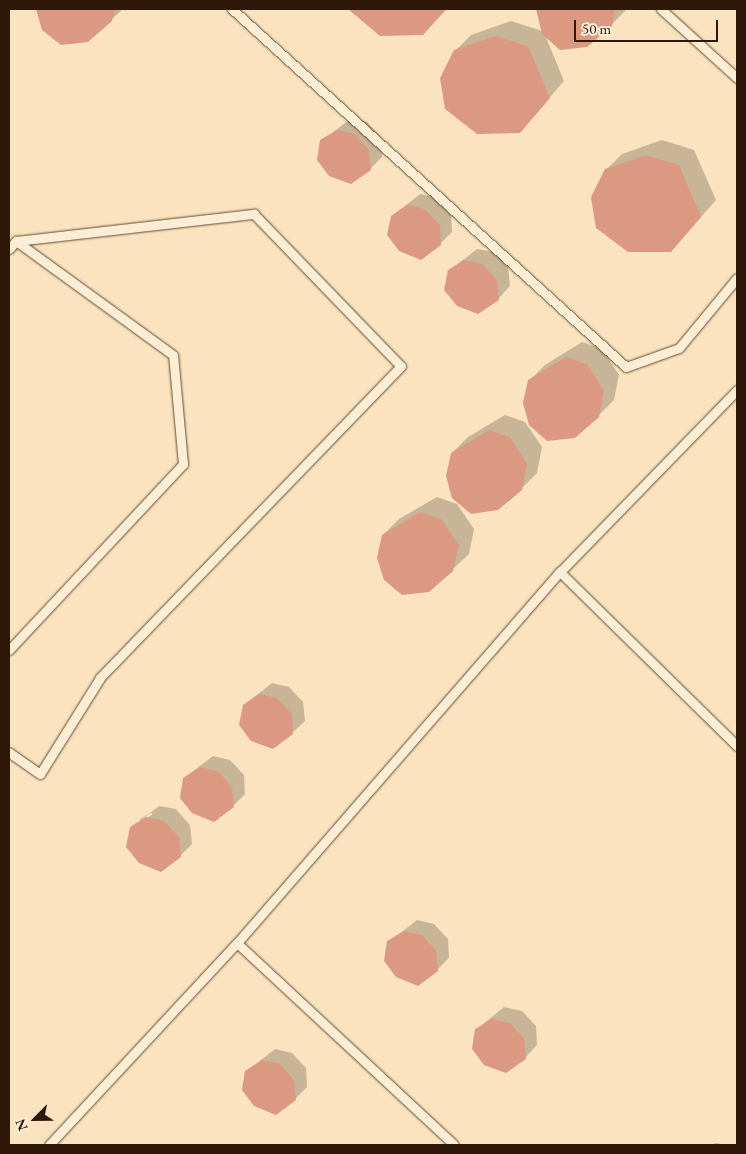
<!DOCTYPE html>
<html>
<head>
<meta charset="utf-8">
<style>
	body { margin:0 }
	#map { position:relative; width:746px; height:1154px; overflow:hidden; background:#fae3be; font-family:"EB Garamond",serif }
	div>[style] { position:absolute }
	.shadow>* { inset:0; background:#0003 }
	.building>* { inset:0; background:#dc9982 }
	.roads { filter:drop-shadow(0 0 1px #624a37) drop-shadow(0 0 1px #624a37) }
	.lane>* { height:9px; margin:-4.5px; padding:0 4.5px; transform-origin:4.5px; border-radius:4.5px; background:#fcedd5 }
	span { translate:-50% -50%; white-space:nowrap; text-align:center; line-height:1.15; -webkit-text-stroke:4.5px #fcedd5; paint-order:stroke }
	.frame { position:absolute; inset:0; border:10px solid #2f170a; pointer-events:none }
	.north { position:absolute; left:10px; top:1094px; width:50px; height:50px; -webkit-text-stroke:4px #fcedd5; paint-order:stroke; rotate:247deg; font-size:14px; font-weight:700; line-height:20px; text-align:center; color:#2f170a }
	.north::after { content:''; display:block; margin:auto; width:18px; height:22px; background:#2f170a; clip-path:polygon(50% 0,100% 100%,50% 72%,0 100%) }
	.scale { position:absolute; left:574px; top:20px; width:144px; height:22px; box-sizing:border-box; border:2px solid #2f170a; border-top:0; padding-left:6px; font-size:15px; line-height:18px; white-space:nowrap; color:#2f170a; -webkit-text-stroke:4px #fcedd5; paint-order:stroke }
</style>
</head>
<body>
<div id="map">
	<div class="shadow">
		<div style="clip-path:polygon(37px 9px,123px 9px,111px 20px,43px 29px)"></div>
		<div style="clip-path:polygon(349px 9px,447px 9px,423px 34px,381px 35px)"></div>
		<div style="clip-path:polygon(537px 9px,627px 9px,611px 25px,545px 35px,564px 81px,520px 132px,455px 51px,471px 35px,511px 21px,542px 31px)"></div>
		<div style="clip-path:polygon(350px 119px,367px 122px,381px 138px,382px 157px,370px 169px,322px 141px)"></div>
		<div style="clip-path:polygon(662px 140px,694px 150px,716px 200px,671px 251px,606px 170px,622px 154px)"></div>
		<div style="clip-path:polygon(420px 194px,437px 198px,451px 213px,452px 232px,440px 244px,392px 216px)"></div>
		<div style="clip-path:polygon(477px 249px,494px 252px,508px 267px,510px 286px,498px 299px,449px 271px)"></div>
		<div style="clip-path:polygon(582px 342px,602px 349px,619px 375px,614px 400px,598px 416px,529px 381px,545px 365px)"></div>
		<div style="clip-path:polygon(505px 415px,525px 422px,542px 447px,537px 473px,521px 489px,452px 453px,468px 437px)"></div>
		<div style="clip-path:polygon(437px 497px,457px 504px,474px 529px,469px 554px,452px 570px,383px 535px,399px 519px)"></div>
		<div style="clip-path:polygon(272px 683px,289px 687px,303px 702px,305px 721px,292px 733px,244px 705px)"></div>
		<div style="clip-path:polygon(213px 756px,230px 760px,244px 775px,245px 794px,233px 806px,184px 778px)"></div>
		<div style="clip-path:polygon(evenodd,159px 806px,176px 809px,190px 825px,192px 844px,180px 856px,131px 828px,159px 806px,151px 812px,152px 815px,140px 822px,140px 819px,151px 812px)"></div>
		<div style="clip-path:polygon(417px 920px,434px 924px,448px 939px,449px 958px,437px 970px,389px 942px)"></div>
		<div style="clip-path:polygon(504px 1007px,522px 1011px,536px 1026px,537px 1045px,525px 1058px,476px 1030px)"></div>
		<div style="clip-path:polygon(275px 1049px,292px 1053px,306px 1068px,307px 1087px,295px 1099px,247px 1071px)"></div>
		<div style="clip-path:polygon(716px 1143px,725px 1145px,709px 1145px)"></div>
	</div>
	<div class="building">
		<div style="clip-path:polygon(36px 9px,115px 9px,112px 21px,88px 42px,61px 45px,42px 30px)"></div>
		<div style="clip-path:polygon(348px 9px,446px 9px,423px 35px,380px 36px)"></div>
		<div style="clip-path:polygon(536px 9px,615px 9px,612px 26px,587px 47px,560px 50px,542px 34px)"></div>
		<div style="clip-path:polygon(495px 36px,528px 46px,550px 98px,520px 133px,477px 134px,445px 109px,440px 78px,454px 50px)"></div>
		<div style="clip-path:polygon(337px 130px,355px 134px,369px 150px,371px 170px,351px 184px,329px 176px,317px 160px,320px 140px)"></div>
		<div style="clip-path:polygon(646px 155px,679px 165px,701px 217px,671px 252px,628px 252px,596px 228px,591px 197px,605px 169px)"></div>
		<div style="clip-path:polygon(407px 205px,425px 209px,440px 225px,441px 245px,421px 260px,399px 251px,387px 235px,391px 216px)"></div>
		<div style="clip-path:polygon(464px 260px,482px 264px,497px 280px,499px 300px,478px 314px,457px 306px,444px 290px,448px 270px)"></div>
		<div style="clip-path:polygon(566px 357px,587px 364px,604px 391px,599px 417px,575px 438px,547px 441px,529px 425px,523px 403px,528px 380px)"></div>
		<div style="clip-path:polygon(489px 430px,510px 437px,527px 464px,522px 490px,498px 510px,471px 514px,452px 498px,446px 476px,451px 453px)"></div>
		<div style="clip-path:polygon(420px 512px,441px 519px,459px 545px,453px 571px,429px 592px,402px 595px,384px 580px,377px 558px,382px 535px)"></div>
		<div style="clip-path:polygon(259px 694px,277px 698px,292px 714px,293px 734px,273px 749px,251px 741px,239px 725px,243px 705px)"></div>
		<div style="clip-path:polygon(200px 767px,218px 771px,232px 787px,234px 807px,214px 822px,192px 813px,180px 798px,183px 778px)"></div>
		<div style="clip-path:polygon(146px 817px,164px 821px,179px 837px,181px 857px,161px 872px,139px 863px,126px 847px,130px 827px)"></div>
		<div style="clip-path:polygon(404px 931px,422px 935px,436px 951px,438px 971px,418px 986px,396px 977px,384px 961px,387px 941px)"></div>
		<div style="clip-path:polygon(492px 1019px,510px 1023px,524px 1039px,526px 1059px,506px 1073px,484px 1065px,472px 1049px,475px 1029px)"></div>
		<div style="clip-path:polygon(262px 1060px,280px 1064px,294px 1080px,296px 1100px,276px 1115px,254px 1106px,242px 1090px,245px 1071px)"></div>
	</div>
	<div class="roads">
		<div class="lane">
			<div style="left:232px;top:9px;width:532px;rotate:42.26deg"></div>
			<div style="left:626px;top:367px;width:56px;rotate:-19.7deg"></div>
			<div style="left:679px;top:348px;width:91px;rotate:-50.4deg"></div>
			<div style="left:661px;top:9px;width:103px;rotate:42.2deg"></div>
			<div style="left:9px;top:249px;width:11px;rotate:-49deg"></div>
			<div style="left:16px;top:241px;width:240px;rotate:-6.5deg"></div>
			<div style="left:254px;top:214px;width:211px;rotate:46deg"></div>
			<div style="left:401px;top:366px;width:434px;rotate:134deg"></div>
			<div style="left:100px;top:678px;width:113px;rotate:122deg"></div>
			<div style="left:40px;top:774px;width:38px;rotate:-145deg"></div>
			<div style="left:560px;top:572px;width:248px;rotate:44.5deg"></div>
			<div style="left:9px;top:650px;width:255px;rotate:-46.9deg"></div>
			<div style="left:183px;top:464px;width:109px;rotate:-95.2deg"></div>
			<div style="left:173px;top:355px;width:194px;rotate:-144deg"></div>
			<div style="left:237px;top:943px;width:296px;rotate:42.9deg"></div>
			<div style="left:49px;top:1145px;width:276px;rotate:-47.1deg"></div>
			<div style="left:237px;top:943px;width:492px;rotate:-49deg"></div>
			<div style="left:560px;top:572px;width:254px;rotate:-45.8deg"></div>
		</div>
	</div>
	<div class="frame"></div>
	<div class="north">N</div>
	<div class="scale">50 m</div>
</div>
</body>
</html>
